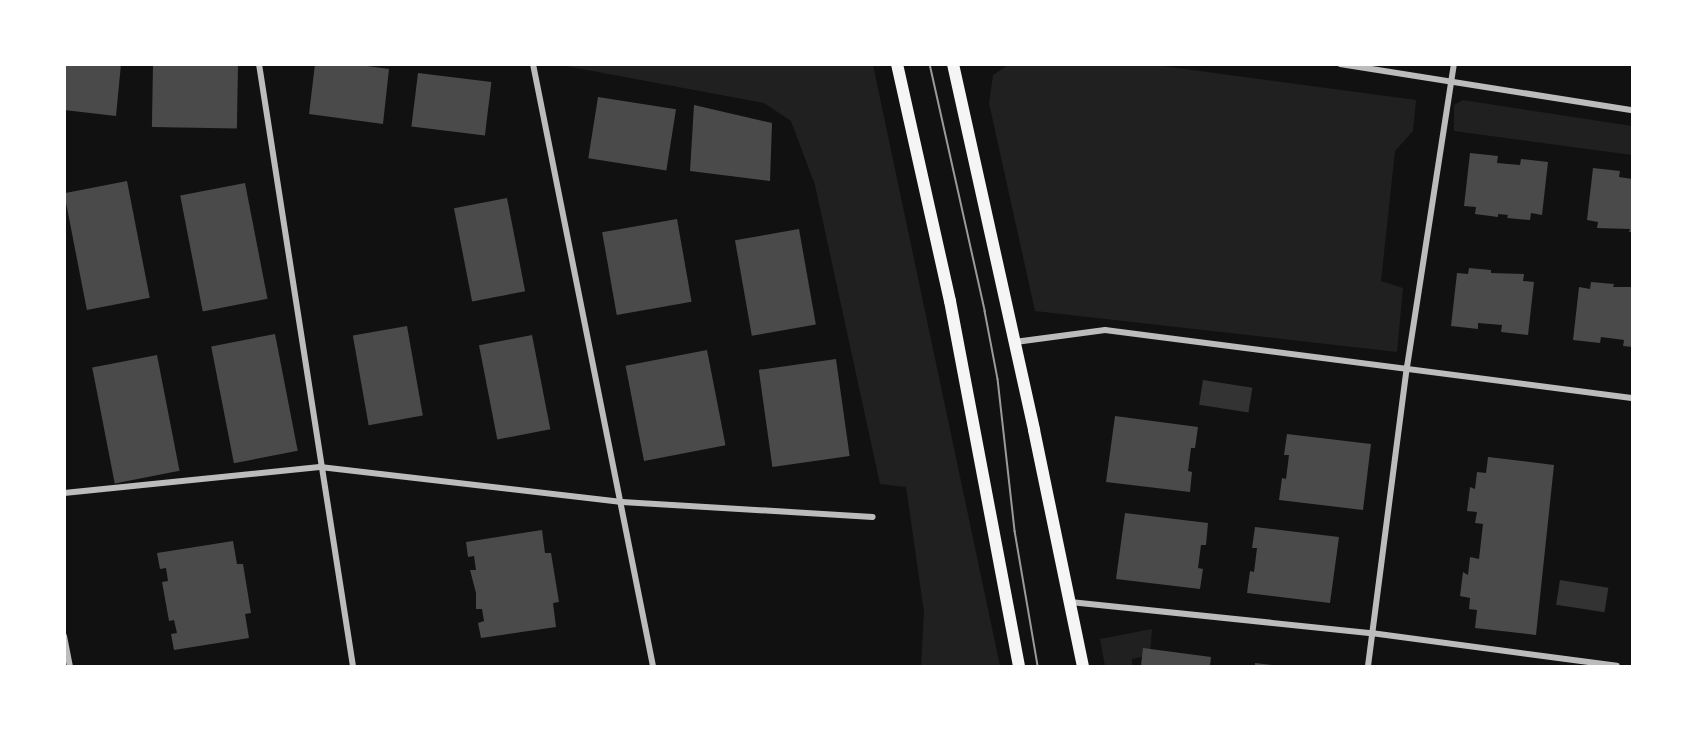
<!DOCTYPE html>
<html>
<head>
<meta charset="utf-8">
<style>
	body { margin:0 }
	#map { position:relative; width:1697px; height:731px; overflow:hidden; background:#111; font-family:"IBM Plex Sans",sans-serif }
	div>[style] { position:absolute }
	.green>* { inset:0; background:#202020 }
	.water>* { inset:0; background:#333; transform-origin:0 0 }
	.building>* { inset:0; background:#4a4a4a; transform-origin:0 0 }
	.minor>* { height:6px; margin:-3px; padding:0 3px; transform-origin:3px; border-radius:3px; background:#bcbcbc }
	.secondary>* { height:12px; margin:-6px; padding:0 6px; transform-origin:6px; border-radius:6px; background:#f5f5f5 }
	.tram>* { height:1.5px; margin:-0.75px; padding:0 0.75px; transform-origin:0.75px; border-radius:0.75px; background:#9a9a9a }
	span { translate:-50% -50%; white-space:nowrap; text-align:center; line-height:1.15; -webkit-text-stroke:4.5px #fff; paint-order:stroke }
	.frame { position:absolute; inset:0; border:66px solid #fff; pointer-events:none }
</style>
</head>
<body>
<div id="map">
	<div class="green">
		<div style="clip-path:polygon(560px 65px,873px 65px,1000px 666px,921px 666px,924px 612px,906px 487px,880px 484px,815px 185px,791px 121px,764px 103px)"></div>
		<div style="clip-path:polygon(1008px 65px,1155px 65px,1416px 100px,1413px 131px,1395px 151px,1381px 281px,1403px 288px,1397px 352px,1035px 311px,989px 103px,993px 75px)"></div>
		<div style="clip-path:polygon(1463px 100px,1632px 126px,1632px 155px,1454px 131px,1454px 105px)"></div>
		<div style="clip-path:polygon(1152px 629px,1150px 655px,1132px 659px,1132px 666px,1105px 666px,1100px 639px)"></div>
	</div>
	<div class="water">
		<div style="left:1203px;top:380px;width:50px;height:25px;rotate:9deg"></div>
		<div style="left:1560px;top:580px;width:49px;height:25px;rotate:9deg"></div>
	</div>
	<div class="building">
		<div style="clip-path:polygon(64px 64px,121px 64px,116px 116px,64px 110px)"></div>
		<div style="left:153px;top:64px;width:85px;height:63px;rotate:1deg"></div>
		<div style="clip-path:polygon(315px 64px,352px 64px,389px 69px,383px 124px,309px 114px)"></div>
		<div style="left:418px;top:73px;width:74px;height:54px;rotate:7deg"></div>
		<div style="left:598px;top:97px;width:79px;height:62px;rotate:9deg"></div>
		<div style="clip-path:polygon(694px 105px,772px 123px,770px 181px,690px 171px)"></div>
		<div style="clip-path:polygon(1470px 153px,1498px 156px,1497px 163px,1520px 165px,1521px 159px,1548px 162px,1542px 215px,1531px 213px,1530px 220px,1507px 218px,1508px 215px,1498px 214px,1498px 217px,1475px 214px,1476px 207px,1464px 206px)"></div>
		<div style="clip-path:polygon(1593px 168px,1620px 171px,1619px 177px,1632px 179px,1632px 232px,1629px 232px,1630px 229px,1597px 228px,1598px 222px,1587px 220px)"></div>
		<div style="left:127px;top:181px;width:119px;height:64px;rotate:79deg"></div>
		<div style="left:245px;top:183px;width:118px;height:66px;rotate:79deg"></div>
		<div style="left:507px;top:198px;width:95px;height:54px;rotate:79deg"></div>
		<div style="left:677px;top:219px;width:84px;height:76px;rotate:80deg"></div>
		<div style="left:799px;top:229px;width:97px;height:65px;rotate:80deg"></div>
		<div style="clip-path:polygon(1469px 268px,1491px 270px,1491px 273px,1524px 274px,1523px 281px,1534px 282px,1528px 335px,1501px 332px,1502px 325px,1478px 323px,1478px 329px,1451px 326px,1457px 273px,1468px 274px)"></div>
		<div style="clip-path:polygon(1591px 282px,1614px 284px,1613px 287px,1632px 287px,1632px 347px,1623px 346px,1624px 340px,1601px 337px,1600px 343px,1573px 340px,1579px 287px,1590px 289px)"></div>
		<div style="left:407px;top:326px;width:91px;height:55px;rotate:80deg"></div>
		<div style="left:275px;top:334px;width:119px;height:65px;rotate:79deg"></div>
		<div style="left:532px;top:335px;width:96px;height:54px;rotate:79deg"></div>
		<div style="left:707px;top:350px;width:97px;height:83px;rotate:79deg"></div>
		<div style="left:157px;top:355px;width:118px;height:66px;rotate:79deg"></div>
		<div style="left:836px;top:359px;width:98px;height:78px;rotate:82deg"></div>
		<div style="clip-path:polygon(1115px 416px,1198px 427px,1195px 448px,1191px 448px,1188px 471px,1192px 472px,1190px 492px,1106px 482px)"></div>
		<div style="clip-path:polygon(1287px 434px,1371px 444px,1363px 510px,1279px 500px,1282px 478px,1286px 479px,1289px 455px,1284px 455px)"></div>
		<div style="clip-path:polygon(1488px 457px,1554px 465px,1536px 635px,1475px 628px,1477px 610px,1469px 609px,1470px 598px,1460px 596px,1463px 572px,1468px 575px,1470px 557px,1479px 559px,1483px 524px,1475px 523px,1477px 512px,1467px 511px,1470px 487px,1475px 489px,1477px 472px,1486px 473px)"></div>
		<div style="clip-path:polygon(1125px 513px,1208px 523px,1206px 545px,1201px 545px,1198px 568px,1203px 569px,1200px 589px,1116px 579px)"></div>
		<div style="clip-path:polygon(1255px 527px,1339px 537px,1330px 603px,1247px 593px,1250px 571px,1254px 572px,1257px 548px,1252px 548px)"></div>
		<div style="clip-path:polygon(542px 530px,545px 553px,551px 553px,559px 602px,553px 603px,556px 627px,481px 638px,478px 623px,484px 621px,482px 609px,476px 609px,476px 593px,470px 570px,476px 570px,474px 556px,468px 557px,466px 542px)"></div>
		<div style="clip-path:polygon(233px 541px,237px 564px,243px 564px,251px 613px,245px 614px,249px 638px,174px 650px,171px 634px,177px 633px,174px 620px,169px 621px,162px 582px,168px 581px,166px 568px,160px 569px,157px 553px)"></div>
		<div style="clip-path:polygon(1143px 648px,1211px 657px,1210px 666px,1141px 666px)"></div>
		<div style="clip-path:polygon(1255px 663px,1273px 665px,1273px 666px,1255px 666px)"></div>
	</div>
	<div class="minor">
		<div style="left:259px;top:64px;width:609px;rotate:81.13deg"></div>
		<div style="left:533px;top:64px;width:614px;rotate:78.73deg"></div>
		<div style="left:1340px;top:64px;width:296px;rotate:9deg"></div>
		<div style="left:1015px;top:342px;width:91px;rotate:-7.6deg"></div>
		<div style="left:1105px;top:330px;width:531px;rotate:7.35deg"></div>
		<div style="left:64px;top:493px;width:257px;rotate:-5.8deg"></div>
		<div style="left:320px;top:467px;width:304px;rotate:6.6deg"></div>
		<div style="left:622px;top:502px;width:251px;rotate:3.4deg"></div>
		<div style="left:1070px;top:602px;width:303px;rotate:5.9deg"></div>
		<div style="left:1371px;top:633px;width:248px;rotate:7.6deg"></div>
		<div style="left:64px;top:636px;width:31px;rotate:79deg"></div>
		<div style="left:1368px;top:666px;width:302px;rotate:-82.6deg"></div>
		<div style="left:1407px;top:367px;width:307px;rotate:-81.2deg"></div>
	</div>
	<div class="secondary">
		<div style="left:897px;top:64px;width:243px;rotate:77.4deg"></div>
		<div style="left:950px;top:301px;width:371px;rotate:79.3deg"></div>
		<div style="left:953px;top:64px;width:375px;rotate:77.5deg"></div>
		<div style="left:1034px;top:430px;width:241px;rotate:78.3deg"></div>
	</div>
	<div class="tram">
		<div style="left:930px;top:64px;width:253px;rotate:77.4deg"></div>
		<div style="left:985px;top:311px;width:69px;rotate:79.2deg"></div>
		<div style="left:998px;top:379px;width:153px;rotate:83.6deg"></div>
		<div style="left:1015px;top:531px;width:137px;rotate:80.3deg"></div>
	</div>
	<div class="frame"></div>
</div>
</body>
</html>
